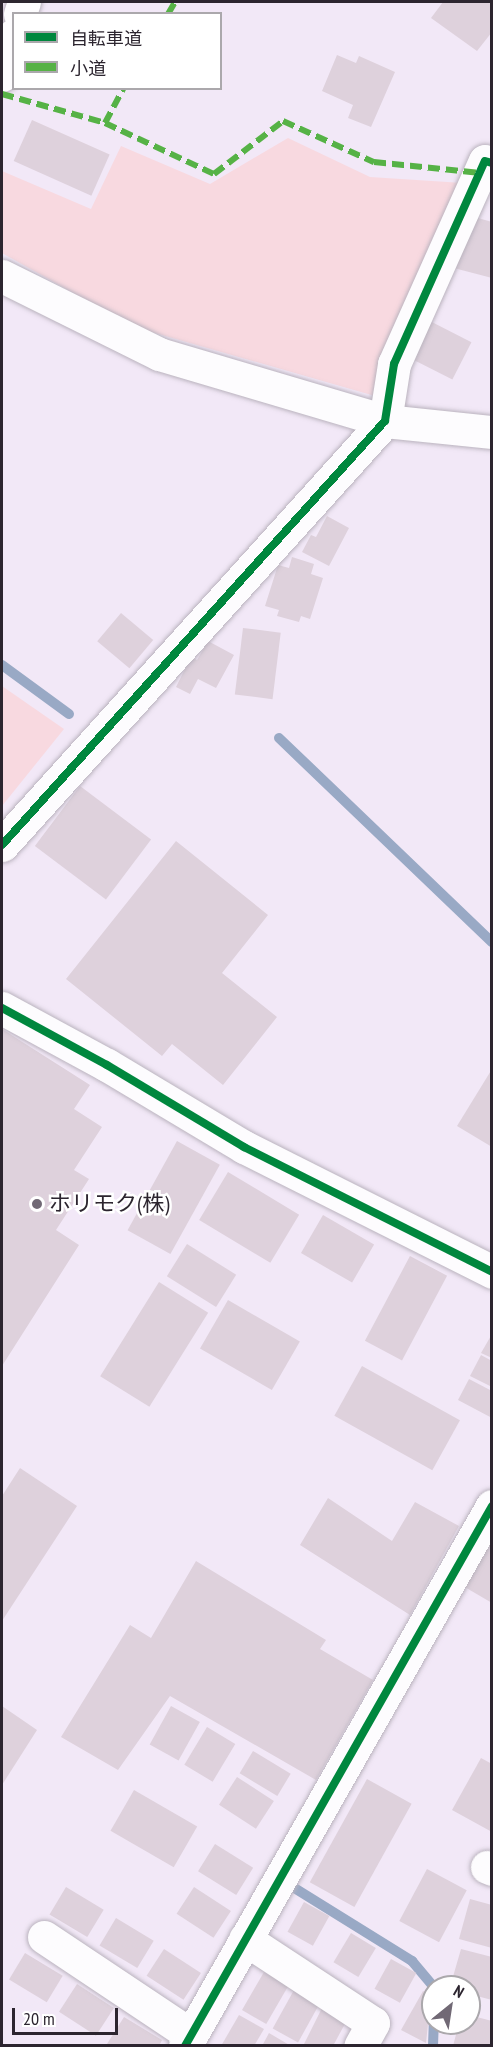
<!DOCTYPE html>
<html>
<head>
<meta charset="utf-8">
<style>
	body { margin:0 }
	#map { position:relative; width:493px; height:2047px; overflow:hidden; background:#f2e8f7; font-family:"PT Sans Narrow","Noto Sans JP",sans-serif }
	div>[style] { position:absolute }
	.green>* { inset:0; background:#f8d9e0 }
	.stream>* { height:10px; margin:-5px; padding:0 5px; transform-origin:5px; border-radius:5px; background:#99a9c5 }
	.building>* { inset:0; background:#ded1dc; transform-origin:0 0 }
	.roads { filter:drop-shadow(0 0 2px #bab3be) drop-shadow(0 0 2px #bab3be) }
	.street>* { height:33px; margin:-16.5px; padding:0 16.5px; transform-origin:16.5px; border-radius:16.5px; background:#fdfcfe }
	.quiet>* { height:6px; margin-top:-3px; transform-origin:0; background:repeating-linear-gradient(90deg,#56b246 0 12px,transparent 0 18px) }
	.cycleway>* { height:8px; margin:-4px; padding:0 4px; transform-origin:4px; border-radius:4px; background:#00873e }
	.dots>* { width:16px; height:16px; translate:-50% -50%; box-sizing:border-box; border:3px solid #fff; border-radius:50% }
	span { translate:-50% -50%; white-space:nowrap; text-align:center; line-height:1.15; -webkit-text-stroke:5px #fff; paint-order:stroke }
	.poi-label { font-size:22px; color:#2c252f }
	.left { translate:0 -50%; text-align:left }
	.frame { position:absolute; inset:0; border:3px solid #2c252f; pointer-events:none }
	.legend { position:absolute; left:12px; top:12px; width:210px; height:78px; box-sizing:border-box; background:#fff; border:2px solid #aba8ac; margin:0; padding:8px 10px; list-style:none; font-size:18px; color:#2c252f }
	.legend li { display:flex; align-items:center; gap:12px; height:30px }
	.legend b { width:30px; border:2px solid #aba8ac }
	.north { position:absolute; left:421px; top:1975px; width:60px; height:60px; box-sizing:border-box; background:#fff; border:2px solid #aba8ac; border-radius:50%; rotate:30deg; font-size:16px; font-weight:700; line-height:24px; text-align:center; color:#2c252f }
	.north::after { content:''; display:block; margin:auto; width:21px; height:27px; background:#716975; clip-path:polygon(50% 0,100% 100%,50% 72%,0 100%) }
	.scale { position:absolute; left:12px; top:2008px; width:106px; height:27px; box-sizing:border-box; border:3px solid #2c252f; border-top:0; padding-left:8px; font-size:18px; line-height:21px; white-space:nowrap; color:#2c252f; -webkit-text-stroke:4px #fff; paint-order:stroke }
</style>
</head>
<body>
<div id="map">
	<div class="green">
		<div style="clip-path:polygon(288px 138px,370px 177px,463px 183px,375px 396px,134px 327px,2px 253px,2px 171px,91px 209px,121px 146px,210px 184px)"></div>
		<div style="clip-path:polygon(2px 686px,64px 729px,2px 806px)"></div>
	</div>
	<div class="stream">
		<div style="left:2px;top:665px;width:83px;rotate:36.2deg"></div>
		<div style="left:279px;top:738px;width:295px;rotate:43.8deg"></div>
		<div style="left:296px;top:1889px;width:137px;rotate:31.8deg"></div>
		<div style="left:412px;top:1961px;width:34px;rotate:50deg"></div>
		<div style="left:433px;top:2046px;width:23px;rotate:-88deg"></div>
	</div>
	<div class="building">
		<div style="clip-path:polygon(443px 2px,492px 2px,492px 32px,477px 51px,431px 18px)"></div>
		<div style="clip-path:polygon(337px 55px,356px 63px,359px 56px,395px 72px,371px 127px,348px 118px,353px 105px,322px 91px)"></div>
		<div style="left:32px;top:120px;width:85px;height:45px;rotate:24deg"></div>
		<div style="clip-path:polygon(464px 214px,492px 222px,492px 278px,450px 267px)"></div>
		<div style="left:426px;top:319px;width:51px;height:42px;rotate:27deg"></div>
		<div style="clip-path:polygon(327px 516px,349px 528px,329px 566px,302px 552px,311px 535px,316px 537px)"></div>
		<div style="clip-path:polygon(292px 557px,314px 564px,311px 574px,323px 578px,310px 619px,301px 616px,299px 622px,277px 616px,279px 610px,265px 606px,278px 565px,289px 568px)"></div>
		<div style="left:121px;top:613px;width:42px;height:37px;rotate:40deg"></div>
		<div style="left:243px;top:628px;width:38px;height:67px;rotate:7deg"></div>
		<div style="clip-path:polygon(208px 641px,234px 655px,216px 688px,198px 679px,190px 694px,176px 687px,191px 657px,197px 660px)"></div>
		<div style="left:80px;top:786px;width:89px;height:75px;rotate:37deg"></div>
		<div style="clip-path:polygon(176px 841px,268px 915px,222px 973px,277px 1017px,223px 1085px,172px 1044px,162px 1056px,66px 979px)"></div>
		<div style="clip-path:polygon(2px 1029px,90px 1085px,74px 1109px,102px 1127px,74px 1170px,89px 1179px,56px 1230px,79px 1245px,2px 1366px)"></div>
		<div style="clip-path:polygon(492px 1069px,492px 1147px,457px 1126px)"></div>
		<div style="left:177px;top:1141px;width:49px;height:102px;rotate:29deg"></div>
		<div style="left:228px;top:1172px;width:83px;height:56px;rotate:31deg"></div>
		<div style="left:323px;top:1215px;width:59px;height:44px;rotate:30deg"></div>
		<div style="left:187px;top:1244px;width:58px;height:38px;rotate:32deg"></div>
		<div style="left:410px;top:1256px;width:42px;height:96px;rotate:28deg"></div>
		<div style="left:159px;top:1282px;width:58px;height:111px;rotate:32deg"></div>
		<div style="left:228px;top:1300px;width:83px;height:56px;rotate:30deg"></div>
		<div style="clip-path:polygon(492px 1334px,492px 1358px,481px 1353px)"></div>
		<div style="clip-path:polygon(481px 1355px,492px 1361px,492px 1387px,470px 1376px)"></div>
		<div style="left:362px;top:1366px;width:112px;height:57px;rotate:29deg"></div>
		<div style="clip-path:polygon(469px 1379px,492px 1391px,492px 1418px,458px 1400px)"></div>
		<div style="clip-path:polygon(20px 1468px,77px 1506px,2px 1621px,2px 1496px)"></div>
		<div style="clip-path:polygon(328px 1498px,392px 1541px,415px 1502px,459px 1526px,410px 1615px,300px 1545px)"></div>
		<div style="clip-path:polygon(492px 1537px,492px 1603px,463px 1586px)"></div>
		<div style="clip-path:polygon(196px 1561px,326px 1640px,320px 1649px,373px 1680px,316px 1780px,170px 1696px,118px 1770px,61px 1737px,130px 1625px,151px 1638px)"></div>
		<div style="clip-path:polygon(2px 1706px,37px 1730px,2px 1785px)"></div>
		<div style="left:171px;top:1706px;width:33px;height:44px;rotate:29deg"></div>
		<div style="left:207px;top:1727px;width:33px;height:44px;rotate:31deg"></div>
		<div style="left:253px;top:1751px;width:44px;height:26px;rotate:31deg"></div>
		<div style="clip-path:polygon(481px 1758px,492px 1764px,492px 1832px,452px 1810px)"></div>
		<div style="left:237px;top:1777px;width:44px;height:33px;rotate:33deg"></div>
		<div style="left:367px;top:1779px;width:51px;height:118px;rotate:29deg"></div>
		<div style="left:134px;top:1790px;width:73px;height:47px;rotate:30deg"></div>
		<div style="left:215px;top:1844px;width:45px;height:32px;rotate:32deg"></div>
		<div style="left:427px;top:1869px;width:45px;height:59px;rotate:28deg"></div>
		<div style="left:66px;top:1887px;width:44px;height:32px;rotate:31deg"></div>
		<div style="left:194px;top:1887px;width:44px;height:32px;rotate:33deg"></div>
		<div style="clip-path:polygon(470px 1899px,492px 1905px,492px 1948px,459px 1939px)"></div>
		<div style="left:304px;top:1902px;width:29px;height:34px;rotate:29deg"></div>
		<div style="left:116px;top:1918px;width:44px;height:32px;rotate:31deg"></div>
		<div style="left:351px;top:1933px;width:29px;height:34px;rotate:31deg"></div>
		<div style="left:164px;top:1949px;width:44px;height:32px;rotate:33deg"></div>
		<div style="clip-path:polygon(461px 1949px,492px 1957px,492px 2000px,469px 1994px,469px 1987px,450px 1987px)"></div>
		<div style="left:25px;top:1953px;width:44px;height:31px;rotate:31deg"></div>
		<div style="left:391px;top:1959px;width:29px;height:34px;rotate:29deg"></div>
		<div style="left:264px;top:1972px;width:28px;height:44px;rotate:30deg"></div>
		<div style="left:77px;top:1984px;width:44px;height:33px;rotate:33deg"></div>
		<div style="left:294px;top:1990px;width:29px;height:44px;rotate:29deg"></div>
		<div style="clip-path:polygon(423px 1991px,431px 1995px,426px 2043px,401px 2030px)"></div>
		<div style="clip-path:polygon(323px 2006px,347px 2020px,333px 2046px,303px 2046px)"></div>
		<div style="clip-path:polygon(239px 2015px,264px 2029px,254px 2046px,221px 2046px)"></div>
		<div style="clip-path:polygon(469px 2015px,492px 2021px,492px 2046px,453px 2046px,459px 2023px,469px 2023px)"></div>
		<div style="clip-path:polygon(124px 2017px,162px 2040px,159px 2046px,107px 2044px)"></div>
		<div style="clip-path:polygon(269px 2033px,291px 2046px,262px 2046px)"></div>
	</div>
	<div class="roads">
		<div class="street">
			<div style="left:20px;top:14px;width:13px;rotate:-72deg"></div>
			<div style="left:2px;top:75px;width:42px;rotate:-73.3deg"></div>
			<div style="left:2px;top:276px;width:175px;rotate:26.4deg"></div>
			<div style="left:159px;top:354px;width:236px;rotate:16.5deg"></div>
			<div style="left:385px;top:421px;width:108px;rotate:5.9deg"></div>
			<div style="left:2px;top:845px;width:571px;rotate:-47.91deg"></div>
			<div style="left:385px;top:421px;width:58px;rotate:-81deg"></div>
			<div style="left:394px;top:364px;width:222px;rotate:-65.9deg"></div>
			<div style="left:485px;top:161px;width:7px;rotate:16deg"></div>
			<div style="left:2px;top:1008px;width:119px;rotate:28.5deg"></div>
			<div style="left:107px;top:1065px;width:160px;rotate:30.9deg"></div>
			<div style="left:244px;top:1147px;width:278px;rotate:26.7deg"></div>
			<div style="left:487px;top:1867px;width:5px;rotate:22deg"></div>
			<div style="left:44px;top:1937px;width:177px;rotate:33.7deg"></div>
			<div style="left:245px;top:1939px;width:153px;rotate:33.3deg"></div>
			<div style="left:373px;top:2023px;width:26px;rotate:119deg"></div>
			<div style="left:185px;top:2046px;width:621px;rotate:-60.38deg"></div>
		</div>
	</div>
	<div class="quiet">
		<div style="left:168px;top:14px;width:14px;rotate:-60deg"></div>
		<div style="left:2px;top:94px;width:107px;rotate:15.7deg"></div>
		<div style="left:105px;top:123px;width:40px;rotate:-62deg"></div>
		<div style="left:105px;top:123px;width:120px;rotate:25.1deg"></div>
		<div style="left:214px;top:174px;width:87px;rotate:-37.5deg"></div>
		<div style="left:283px;top:121px;width:100px;rotate:24.3deg"></div>
		<div style="left:374px;top:162px;width:107px;rotate:5.9deg"></div>
	</div>
	<div class="cycleway">
		<div style="left:2px;top:845px;width:571px;rotate:-47.91deg"></div>
		<div style="left:385px;top:421px;width:58px;rotate:-81deg"></div>
		<div style="left:394px;top:364px;width:222px;rotate:-65.9deg"></div>
		<div style="left:485px;top:161px;width:7px;rotate:16deg"></div>
		<div style="left:2px;top:1008px;width:119px;rotate:28.5deg"></div>
		<div style="left:107px;top:1065px;width:160px;rotate:30.9deg"></div>
		<div style="left:244px;top:1147px;width:278px;rotate:26.7deg"></div>
		<div style="left:185px;top:2046px;width:621px;rotate:-60.38deg"></div>
	</div>
	<div class="dots">
		<div style="left:37px;top:1204px;background:#716975"></div>
	</div>
	<div class="poi-label">
		<span class="left" style="left:49px;top:1204px">ホリモク(株)</span>
	</div>
	<div class="frame"></div>
	<ul class="legend">
	<li><b style="height:8px;background:#00873e"></b>自転車道</li>
	<li><b style="height:8px;background:#56b246"></b>小道</li>
	</ul>
	<div class="north">N</div>
	<div class="scale">20 m</div>
</div>
</body>
</html>
